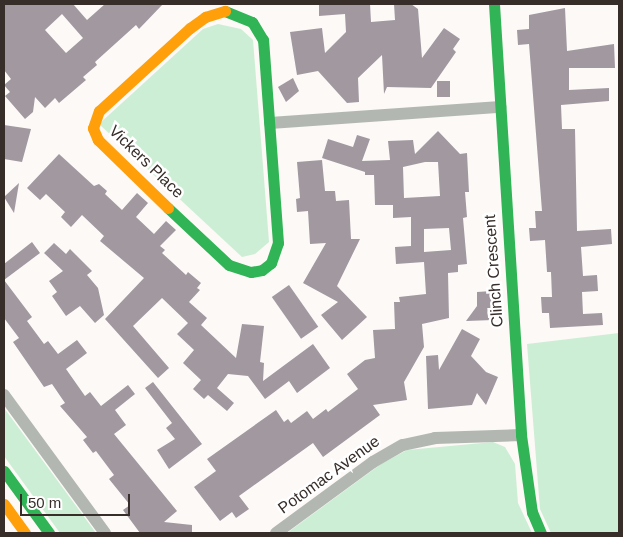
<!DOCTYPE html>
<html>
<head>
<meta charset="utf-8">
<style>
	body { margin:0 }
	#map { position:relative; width:623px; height:537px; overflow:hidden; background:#fcf9f7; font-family:Arial,sans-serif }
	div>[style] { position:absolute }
	.green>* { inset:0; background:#cceed4 }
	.building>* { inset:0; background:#a198a0; transform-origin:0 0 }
	.street>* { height:12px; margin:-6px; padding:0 6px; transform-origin:6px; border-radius:6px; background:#b2b8b1 }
	.fast>* { height:11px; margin:-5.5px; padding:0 5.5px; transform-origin:5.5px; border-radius:5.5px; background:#30b455 }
	.slow>* { height:11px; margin:-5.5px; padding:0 5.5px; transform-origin:5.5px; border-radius:5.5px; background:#ff9f0a }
	span { translate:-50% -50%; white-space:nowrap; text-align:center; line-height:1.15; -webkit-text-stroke:5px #fff; paint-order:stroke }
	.street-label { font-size:16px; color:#372e2a }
	.frame { position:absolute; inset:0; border:5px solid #372e2a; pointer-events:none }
	.scale { position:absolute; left:20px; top:494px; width:110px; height:22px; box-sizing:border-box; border:2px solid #372e2a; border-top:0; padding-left:6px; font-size:15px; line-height:18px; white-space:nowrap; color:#372e2a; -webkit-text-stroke:4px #fff; paint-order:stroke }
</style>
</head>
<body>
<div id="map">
	<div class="green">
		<div style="clip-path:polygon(218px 24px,241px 29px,253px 40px,269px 242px,255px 254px,242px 257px,99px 124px,203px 29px)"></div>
		<div style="clip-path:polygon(619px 333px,619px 533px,551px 533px,540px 509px,527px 344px)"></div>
		<div style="clip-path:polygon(4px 408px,96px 533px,60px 533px,4px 456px)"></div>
		<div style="clip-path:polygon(493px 442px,505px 447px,515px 464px,518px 503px,532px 533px,287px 533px,381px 464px,407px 450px)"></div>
	</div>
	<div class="building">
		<div style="clip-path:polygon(evenodd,4px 4px,73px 4px,87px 20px,105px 4px,163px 4px,139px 29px,136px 25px,95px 62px,97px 65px,83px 77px,86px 80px,59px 103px,55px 98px,45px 108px,35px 97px,33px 112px,25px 119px,5px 96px,10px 92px,4px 85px,11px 79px,4px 70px,4px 4px,62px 14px,83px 38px,66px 53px,45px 30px,62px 14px)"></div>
		<div style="clip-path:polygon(319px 4px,370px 4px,371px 22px,395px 20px,394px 4px,411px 4px,418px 9px,422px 58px,444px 28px,460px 39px,453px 49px,456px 52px,431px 88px,387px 87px,384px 94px,382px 55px,358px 78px,359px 102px,347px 103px,318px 71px,297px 75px,290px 32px,322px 28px,325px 53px,346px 32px,345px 14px,319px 16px)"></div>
		<div style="clip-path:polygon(565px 8px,567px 51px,614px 44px,615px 68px,569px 68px,569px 90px,609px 88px,609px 101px,561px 105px,562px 129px,575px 129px,577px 231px,611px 229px,612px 244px,581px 247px,583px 276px,597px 275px,598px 291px,582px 292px,583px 314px,602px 313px,603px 325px,550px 328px,549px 313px,542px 313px,541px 297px,552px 297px,551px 272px,547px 272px,545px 240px,530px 241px,529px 228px,536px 228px,535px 211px,542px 211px,529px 44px,518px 45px,517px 30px,529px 29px,529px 15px)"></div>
		<div style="clip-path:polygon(293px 78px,299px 91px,286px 102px,278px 87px)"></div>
		<div style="left:450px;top:81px;width:16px;height:13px;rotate:90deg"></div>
		<div style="clip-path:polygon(4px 125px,31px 129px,22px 162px,4px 159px)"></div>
		<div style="clip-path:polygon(evenodd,438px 131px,460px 154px,467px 153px,469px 192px,465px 192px,467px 217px,463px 218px,467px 264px,458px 265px,458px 272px,448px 273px,449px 318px,422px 324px,424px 347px,404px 382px,407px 400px,373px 405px,380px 415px,323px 457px,313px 443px,239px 496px,249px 509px,236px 518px,232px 512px,220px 521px,194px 487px,216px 471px,207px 459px,276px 410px,284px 422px,288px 419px,291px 423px,307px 411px,313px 419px,326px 409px,328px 412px,358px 389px,347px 374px,365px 360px,375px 358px,373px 330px,395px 329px,394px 302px,400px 302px,399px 297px,426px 294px,424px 262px,396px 264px,395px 247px,411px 246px,411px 217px,393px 218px,393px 205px,375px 205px,374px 175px,365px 175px,365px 172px,322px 158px,328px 139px,353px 147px,357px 135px,370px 139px,362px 161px,390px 160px,388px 141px,413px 140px,415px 154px,438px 131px,425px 162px,438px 162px,440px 196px,404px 198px,403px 167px,425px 162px,438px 131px,449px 228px,451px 250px,424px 252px,424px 229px,449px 228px)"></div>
		<div style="clip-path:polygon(59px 154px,94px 186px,99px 184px,107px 191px,105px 194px,122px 210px,137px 193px,148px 203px,136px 217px,154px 234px,166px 221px,176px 230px,160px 246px,165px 250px,162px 253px,186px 275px,188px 272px,201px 283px,197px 288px,200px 290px,189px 302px,207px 318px,201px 325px,236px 358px,242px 324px,264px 326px,260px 362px,264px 363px,263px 381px,313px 344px,330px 368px,297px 393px,289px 381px,265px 399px,248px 376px,228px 374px,217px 388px,234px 403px,227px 411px,208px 395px,204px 399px,193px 389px,201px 380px,183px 363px,194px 350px,177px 334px,188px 323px,162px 298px,133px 326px,169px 368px,158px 378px,105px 319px,144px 278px,100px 241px,104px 236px,82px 215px,71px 227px,61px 217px,65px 212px,46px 194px,40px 200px,27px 188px)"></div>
		<div style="clip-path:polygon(322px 160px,325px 191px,335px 191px,336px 201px,349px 200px,351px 239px,360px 239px,337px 286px,367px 317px,342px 340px,321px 315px,338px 302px,303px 283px,326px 243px,310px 244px,308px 211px,297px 212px,296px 199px,300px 198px,297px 162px)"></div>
		<div style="clip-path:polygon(19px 183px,14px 213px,4px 197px)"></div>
		<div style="clip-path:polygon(32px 242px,40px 253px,4px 280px,32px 317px,27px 321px,44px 344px,48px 341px,58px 354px,77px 340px,87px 353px,66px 369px,85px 396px,90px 392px,101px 406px,128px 385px,135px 394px,115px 410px,126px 425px,114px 434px,177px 511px,164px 522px,192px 525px,192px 533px,140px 533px,123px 510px,130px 505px,109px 479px,114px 475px,96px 451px,93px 453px,83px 440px,87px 437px,60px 406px,65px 403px,52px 384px,44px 387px,13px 342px,19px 338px,4px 318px,4px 264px)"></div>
		<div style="clip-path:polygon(54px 243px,66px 254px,70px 249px,92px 271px,87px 275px,98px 288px,104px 315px,95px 323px,80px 306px,66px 316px,52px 296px,57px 292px,49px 281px,63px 271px,44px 253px)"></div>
		<div style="left:289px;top:285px;width:51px;height:21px;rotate:55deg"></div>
		<div style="clip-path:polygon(492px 291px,493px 320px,466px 321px,477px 306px,477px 292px)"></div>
		<div style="clip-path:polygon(462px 329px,480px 339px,471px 356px,486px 372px,498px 377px,486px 405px,477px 393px,472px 405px,428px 409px,426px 356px,438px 355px,439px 370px)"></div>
		<div style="clip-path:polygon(153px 382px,202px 444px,169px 469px,157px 450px,175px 439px,166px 428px,172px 423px,145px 388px)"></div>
	</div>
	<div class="street">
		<div style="left:270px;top:123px;width:231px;rotate:-4deg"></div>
		<div style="left:4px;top:395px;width:171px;rotate:53.8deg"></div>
		<div style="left:276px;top:533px;width:120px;rotate:-36.2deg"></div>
		<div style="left:373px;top:462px;width:34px;rotate:-30deg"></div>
		<div style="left:403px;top:445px;width:33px;rotate:-12deg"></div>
		<div style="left:435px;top:438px;width:86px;rotate:-2deg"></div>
	</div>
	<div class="fast">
		<div style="left:494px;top:4px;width:432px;rotate:86.4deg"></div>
		<div style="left:521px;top:435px;width:78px;rotate:81.9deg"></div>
		<div style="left:532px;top:512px;width:23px;rotate:67deg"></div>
		<div style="left:168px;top:208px;width:83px;rotate:43.1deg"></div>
		<div style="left:229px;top:265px;width:23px;rotate:18deg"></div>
		<div style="left:251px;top:272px;width:11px;rotate:-10deg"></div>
		<div style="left:262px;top:270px;width:11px;rotate:-38deg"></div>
		<div style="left:271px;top:263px;width:21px;rotate:-71deg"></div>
		<div style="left:278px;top:243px;width:204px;rotate:-94.2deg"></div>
		<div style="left:263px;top:40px;width:21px;rotate:-121deg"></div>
		<div style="left:252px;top:22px;width:29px;rotate:-158deg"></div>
		<div style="left:4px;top:471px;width:77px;rotate:54deg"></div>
	</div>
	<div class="slow">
		<div style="left:168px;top:208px;width:98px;rotate:-135.8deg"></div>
		<div style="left:98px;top:140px;width:13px;rotate:-113deg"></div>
		<div style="left:93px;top:128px;width:18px;rotate:-71deg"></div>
		<div style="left:99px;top:111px;width:123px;rotate:-42.4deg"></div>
		<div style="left:190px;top:28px;width:19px;rotate:-36deg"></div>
		<div style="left:205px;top:17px;width:21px;rotate:-17deg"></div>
		<div style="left:4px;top:504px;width:36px;rotate:54deg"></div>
	</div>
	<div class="street-label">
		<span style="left:146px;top:162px;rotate:44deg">Vickers Place</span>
		<span style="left:494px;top:271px;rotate:-94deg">Clinch Crescent</span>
		<span style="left:329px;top:475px;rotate:-36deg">Potomac Avenue</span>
	</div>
	<div class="frame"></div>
	<div class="scale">50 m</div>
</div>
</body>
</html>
